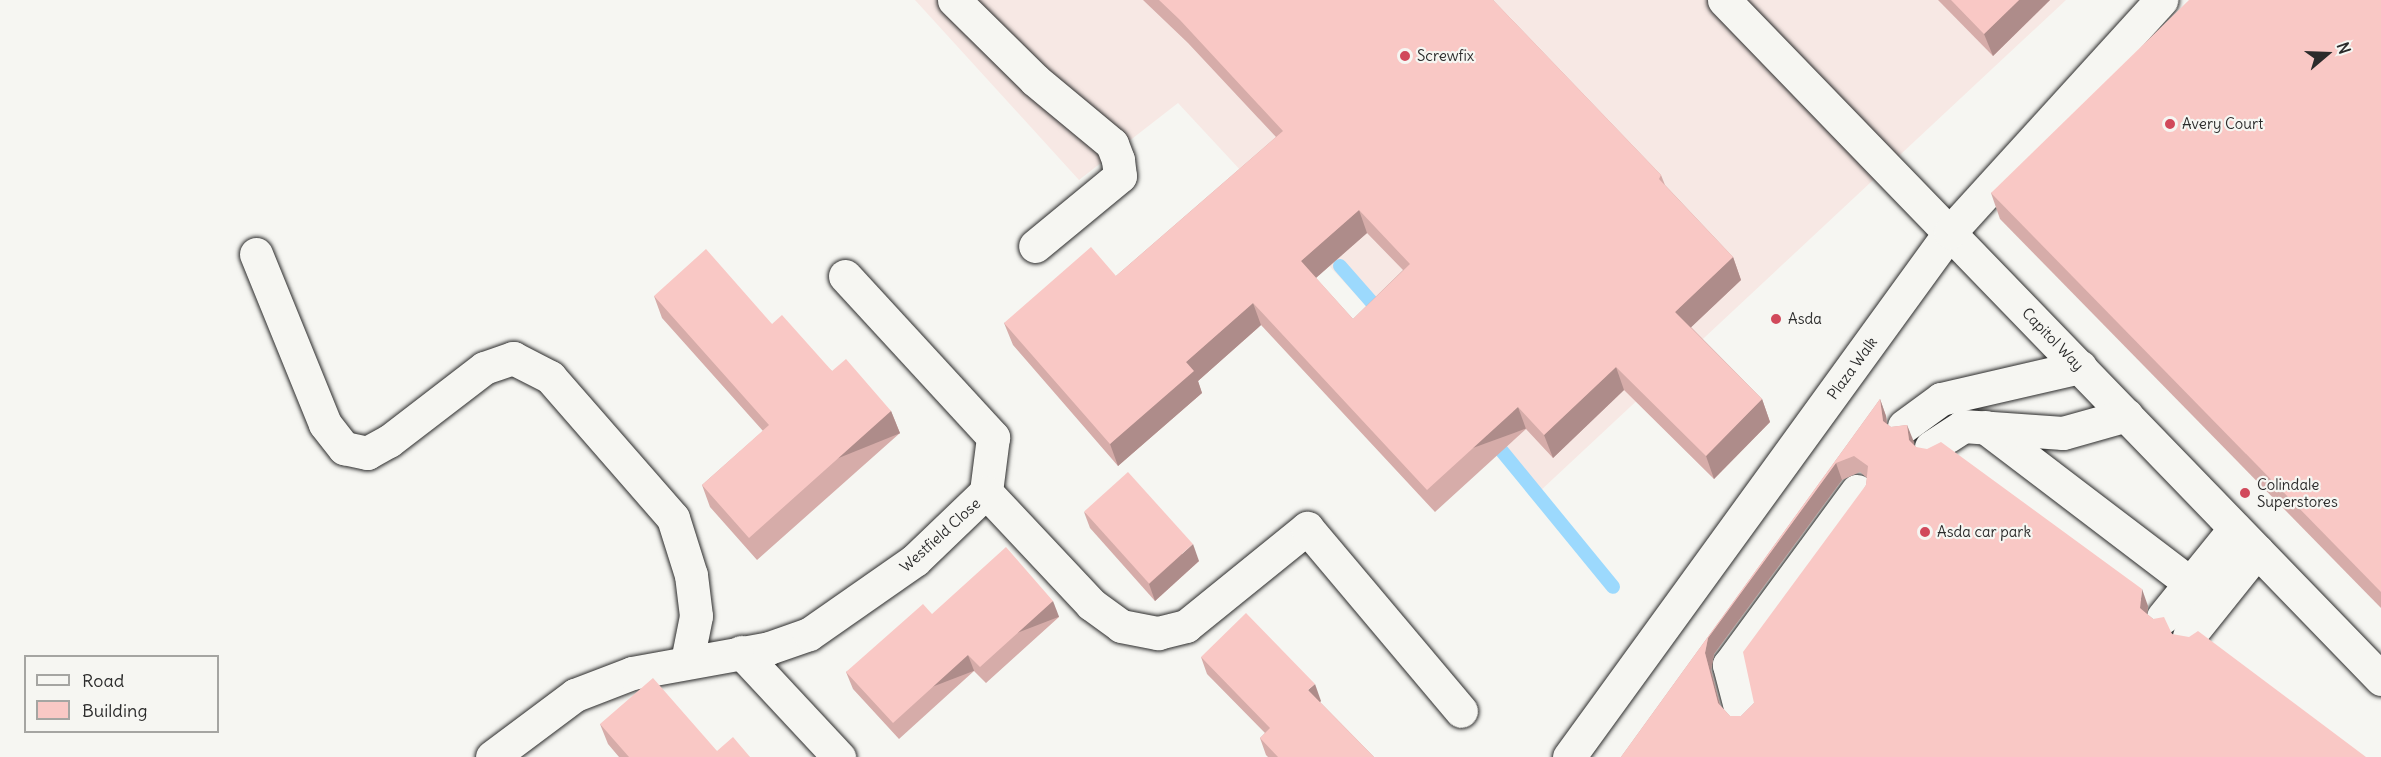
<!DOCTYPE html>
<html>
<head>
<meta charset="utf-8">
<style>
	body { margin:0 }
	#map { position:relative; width:2381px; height:757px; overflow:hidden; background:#f6f6f2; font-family:Delius,sans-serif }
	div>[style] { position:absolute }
	.built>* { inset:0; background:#f7e8e4 }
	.stream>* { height:14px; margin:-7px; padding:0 7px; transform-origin:7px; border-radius:7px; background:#9cd9fd }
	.roads { filter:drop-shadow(0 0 2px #2b2b2b) drop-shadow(0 0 2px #2b2b2b) }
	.minor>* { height:33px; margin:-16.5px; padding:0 16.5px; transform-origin:16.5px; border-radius:16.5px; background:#f6f6f2 }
	.wall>* { inset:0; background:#d6aca9 }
	.shaded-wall>* { inset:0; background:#ae8c8a; transform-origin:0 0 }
	.building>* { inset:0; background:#f9c8c5; transform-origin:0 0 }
	.dots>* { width:16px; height:16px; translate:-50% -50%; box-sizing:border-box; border:3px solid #f6f6f2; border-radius:50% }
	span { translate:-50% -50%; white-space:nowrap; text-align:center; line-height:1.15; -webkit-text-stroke:4.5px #f6f6f2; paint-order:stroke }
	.poi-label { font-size:15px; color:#2b2b2b }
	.left { translate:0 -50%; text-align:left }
	.street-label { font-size:15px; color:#2b2b2b }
	.legend { position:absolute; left:24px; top:655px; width:195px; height:78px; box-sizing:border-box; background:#f6f6f2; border:2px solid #a5a5a2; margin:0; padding:8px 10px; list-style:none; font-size:18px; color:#2b2b2b }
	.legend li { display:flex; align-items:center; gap:12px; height:30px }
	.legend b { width:30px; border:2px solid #a5a5a2 }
	.north { position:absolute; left:2297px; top:24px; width:60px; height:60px; -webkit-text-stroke:4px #f6f6f2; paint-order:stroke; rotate:71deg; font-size:16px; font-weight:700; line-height:24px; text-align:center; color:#2b2b2b }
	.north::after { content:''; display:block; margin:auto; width:21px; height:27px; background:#2b2b2b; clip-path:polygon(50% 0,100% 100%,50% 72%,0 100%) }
</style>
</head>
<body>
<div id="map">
	<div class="built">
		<div style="clip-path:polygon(915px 0,2066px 0,1539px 492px,1178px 103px,1079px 180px)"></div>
	</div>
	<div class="stream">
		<div style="left:1340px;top:266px;width:64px;rotate:48.8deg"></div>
		<div style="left:1492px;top:439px;width:191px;rotate:50.7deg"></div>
	</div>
	<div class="roads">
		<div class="minor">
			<div style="left:954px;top:0;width:114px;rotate:44.6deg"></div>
			<div style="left:1035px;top:80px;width:100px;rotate:39.7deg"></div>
			<div style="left:1112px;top:144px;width:17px;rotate:69deg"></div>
			<div style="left:1118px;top:160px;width:16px;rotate:83deg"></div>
			<div style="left:1120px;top:176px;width:110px;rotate:140.5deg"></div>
			<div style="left:1724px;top:0;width:945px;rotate:45.94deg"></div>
			<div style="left:256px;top:254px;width:183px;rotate:67.9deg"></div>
			<div style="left:325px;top:424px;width:31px;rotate:52deg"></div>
			<div style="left:344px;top:448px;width:24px;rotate:12deg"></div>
			<div style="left:367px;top:453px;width:25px;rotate:-29deg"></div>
			<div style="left:389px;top:441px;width:120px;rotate:-37.5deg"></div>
			<div style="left:484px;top:368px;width:31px;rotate:-19deg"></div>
			<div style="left:513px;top:358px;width:42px;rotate:27.2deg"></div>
			<div style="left:550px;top:377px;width:187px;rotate:48.9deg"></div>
			<div style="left:673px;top:518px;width:60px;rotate:72.5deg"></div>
			<div style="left:691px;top:575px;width:41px;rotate:83deg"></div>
			<div style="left:696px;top:616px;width:46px;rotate:101.3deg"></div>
			<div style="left:845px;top:276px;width:219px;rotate:47.4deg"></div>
			<div style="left:993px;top:437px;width:55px;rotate:97.3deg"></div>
			<div style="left:1904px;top:426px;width:46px;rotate:-36.1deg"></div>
			<div style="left:1941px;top:399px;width:143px;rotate:-13deg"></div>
			<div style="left:1985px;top:427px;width:259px;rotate:37.3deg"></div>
			<div style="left:1931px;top:447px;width:38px;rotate:-33deg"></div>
			<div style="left:1963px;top:426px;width:100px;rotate:4deg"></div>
			<div style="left:2063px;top:433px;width:66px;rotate:-15.7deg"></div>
			<div style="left:2163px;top:617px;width:114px;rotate:-51deg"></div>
			<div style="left:2189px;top:636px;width:109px;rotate:-51.3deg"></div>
			<div style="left:741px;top:652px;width:144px;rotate:47deg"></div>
			<div style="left:1742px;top:715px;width:52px;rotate:-104.6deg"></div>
			<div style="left:1729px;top:665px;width:216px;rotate:-53.7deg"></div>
			<div style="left:492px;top:757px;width:104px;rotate:-36.8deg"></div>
			<div style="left:575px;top:695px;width:61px;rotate:-21.1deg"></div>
			<div style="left:632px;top:673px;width:139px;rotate:-10.3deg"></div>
			<div style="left:769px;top:648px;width:42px;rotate:-19.3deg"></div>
			<div style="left:809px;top:634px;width:129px;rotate:-34.9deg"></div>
			<div style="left:915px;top:560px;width:98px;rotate:-43.8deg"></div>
			<div style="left:986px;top:492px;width:154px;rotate:46.8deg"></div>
			<div style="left:1091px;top:604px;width:37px;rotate:36deg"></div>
			<div style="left:1121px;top:626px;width:38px;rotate:11deg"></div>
			<div style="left:1158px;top:633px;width:29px;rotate:-14deg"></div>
			<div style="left:1186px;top:626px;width:156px;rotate:-39deg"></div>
			<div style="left:1307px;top:528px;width:239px;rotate:49.9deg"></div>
			<div style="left:1569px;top:757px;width:649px;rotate:-54.03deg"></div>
			<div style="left:1950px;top:232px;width:314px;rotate:-47.7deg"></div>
		</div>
	</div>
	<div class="wall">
		<div style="clip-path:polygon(evenodd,1143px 0,1493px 0,1661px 175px,1665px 185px,1733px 257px,1741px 280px,1691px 327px,1762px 399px,1770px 422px,1714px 479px,1624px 390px,1553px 458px,1526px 429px,1435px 512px,1261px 325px,1198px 381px,1202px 393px,1118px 466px,1013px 345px,1004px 323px,1116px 276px,1276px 137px,1188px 43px,1143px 0,1367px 233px,1403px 270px,1353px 319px,1316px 278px,1367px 233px)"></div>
		<div style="clip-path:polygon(1938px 0,2050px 0,1993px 56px)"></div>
		<div style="clip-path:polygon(2381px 0,2381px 608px,2000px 219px,1991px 193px)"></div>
		<div style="clip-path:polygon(654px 296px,772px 324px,832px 371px,891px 411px,900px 433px,757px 560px,710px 507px,702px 485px,763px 431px,662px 318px)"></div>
		<div style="clip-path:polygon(evenodd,1880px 399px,1886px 416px,1887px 424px,1891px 427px,1907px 425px,1914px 445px,1916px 447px,2148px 606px,2147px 614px,2172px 634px,1621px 757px,1880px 399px,1860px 472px,1867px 478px,1866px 485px,1754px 703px,1741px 716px,1730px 716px,1720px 705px,1711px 670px,1714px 654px,1842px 480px,1860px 472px)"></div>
		<div style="clip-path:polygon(1084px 512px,1199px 561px,1155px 601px,1090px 528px)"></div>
		<div style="clip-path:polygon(932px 614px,1059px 617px,986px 683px,974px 671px,899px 739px,853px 689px,846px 672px)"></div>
		<div style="clip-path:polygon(1201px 657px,1321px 701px,1320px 702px,1374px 757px,1268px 757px,1266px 755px,1260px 738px,1265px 733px,1207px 674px)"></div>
		<div style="clip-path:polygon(600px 724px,717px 751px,750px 757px,619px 757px,608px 744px)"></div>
	</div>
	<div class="shaded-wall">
		<div style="clip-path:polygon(2019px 0,2050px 0,1993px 56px,1984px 34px)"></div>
		<div style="clip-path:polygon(1359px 210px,1367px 233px,1309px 284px,1301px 261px)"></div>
		<div style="clip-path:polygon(1733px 257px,1741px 280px,1684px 334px,1675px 312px)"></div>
		<div style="clip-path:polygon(1253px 303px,1261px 325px,1198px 381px,1202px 393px,1118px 466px,1110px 444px,1186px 362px)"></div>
		<div style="clip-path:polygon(1616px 367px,1624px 390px,1553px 458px,1544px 435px)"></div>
		<div style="clip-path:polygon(1762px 399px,1770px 422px,1714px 479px,1706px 456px)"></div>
		<div style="clip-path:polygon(1880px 399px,1886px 416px,1889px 437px,1883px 421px)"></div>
		<div style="left:1518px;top:407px;width:23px;height:123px;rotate:70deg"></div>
		<div style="left:891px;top:411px;width:24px;height:191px;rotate:68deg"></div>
		<div style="clip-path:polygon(1907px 425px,1914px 442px,1915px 457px,1909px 440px)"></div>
		<div style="clip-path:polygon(1836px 463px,1842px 480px,1714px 654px,1711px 670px,1724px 720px,1718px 703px,1705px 653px,1708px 638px)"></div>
		<div style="clip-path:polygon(1193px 544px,1199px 561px,1155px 601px,1149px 584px)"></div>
		<div style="clip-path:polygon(2142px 589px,2148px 606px,2146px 624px,2140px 608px)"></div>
		<div style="left:1053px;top:601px;width:17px;height:98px;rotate:69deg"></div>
		<div style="left:968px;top:655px;width:17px;height:101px;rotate:69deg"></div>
		<div style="clip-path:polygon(1315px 684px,1321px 701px,1314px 707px,1308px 690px)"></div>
	</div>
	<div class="building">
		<div style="clip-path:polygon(evenodd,1159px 0,1493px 0,1661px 175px,1659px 179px,1733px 257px,1675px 312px,1762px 399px,1706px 456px,1616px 367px,1544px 435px,1518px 407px,1427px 490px,1253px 303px,1186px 362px,1194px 371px,1110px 444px,1004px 323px,1091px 247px,1116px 276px,1283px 131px,1180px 20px,1159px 0,1359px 210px,1410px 264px,1353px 319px,1301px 261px,1359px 210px)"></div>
		<div style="clip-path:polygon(1951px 0,2019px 0,1984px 34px)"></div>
		<div style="clip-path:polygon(2189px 0,2381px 0,2381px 592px,1991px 193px)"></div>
		<div style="clip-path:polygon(706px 249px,772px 324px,782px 315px,832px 371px,846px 359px,891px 411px,749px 538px,702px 485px,769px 425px,654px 296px)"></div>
		<div style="clip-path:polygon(evenodd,1880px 399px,1883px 421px,1891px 427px,1907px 425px,1909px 440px,1916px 447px,1927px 449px,1941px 442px,2142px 589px,2140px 608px,2153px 619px,2164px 617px,2172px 634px,2189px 637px,2198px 631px,2366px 757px,1621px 757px,1880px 399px,1854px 456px,1868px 466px,1866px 485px,1743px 652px,1754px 703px,1741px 716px,1730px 716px,1718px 703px,1705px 653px,1708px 638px,1836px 463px,1854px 456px)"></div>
		<div style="left:1128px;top:472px;width:97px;height:59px;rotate:48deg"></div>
		<div style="clip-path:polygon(1006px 547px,1053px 601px,980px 667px,968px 655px,893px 723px,846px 672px,923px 604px,932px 614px)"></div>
		<div style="clip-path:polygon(1246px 613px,1315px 684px,1308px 690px,1374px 757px,1278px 757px,1260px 738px,1270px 728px,1201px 657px)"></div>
		<div style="clip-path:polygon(653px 678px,717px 751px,733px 737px,750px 757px,629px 757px,600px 724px)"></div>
	</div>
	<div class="dots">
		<div style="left:1405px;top:56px;background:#d1495b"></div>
		<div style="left:2170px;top:124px;background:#d1495b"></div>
		<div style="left:1776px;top:319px;background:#d1495b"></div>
		<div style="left:2245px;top:493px;background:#d1495b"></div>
		<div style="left:1925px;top:532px;background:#d1495b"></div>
	</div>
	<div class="poi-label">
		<span class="left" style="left:1417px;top:56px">Screwfix</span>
		<span class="left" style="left:2182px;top:124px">Avery Court</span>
		<span class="left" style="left:1788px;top:319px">Asda</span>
		<span class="left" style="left:2257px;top:493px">Colindale<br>Superstores</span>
		<span class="left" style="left:1937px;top:532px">Asda car park</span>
	</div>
	<div class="street-label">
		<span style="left:2053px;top:339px;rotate:46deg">Capitol Way</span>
		<span style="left:1852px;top:368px;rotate:-54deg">Plaza Walk</span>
		<span style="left:940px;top:535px;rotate:-42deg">Westfield Close</span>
	</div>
	<ul class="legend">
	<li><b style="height:8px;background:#f6f6f2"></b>Road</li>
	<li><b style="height:16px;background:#f9c8c5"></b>Building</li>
	</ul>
	<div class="north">N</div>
</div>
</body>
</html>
